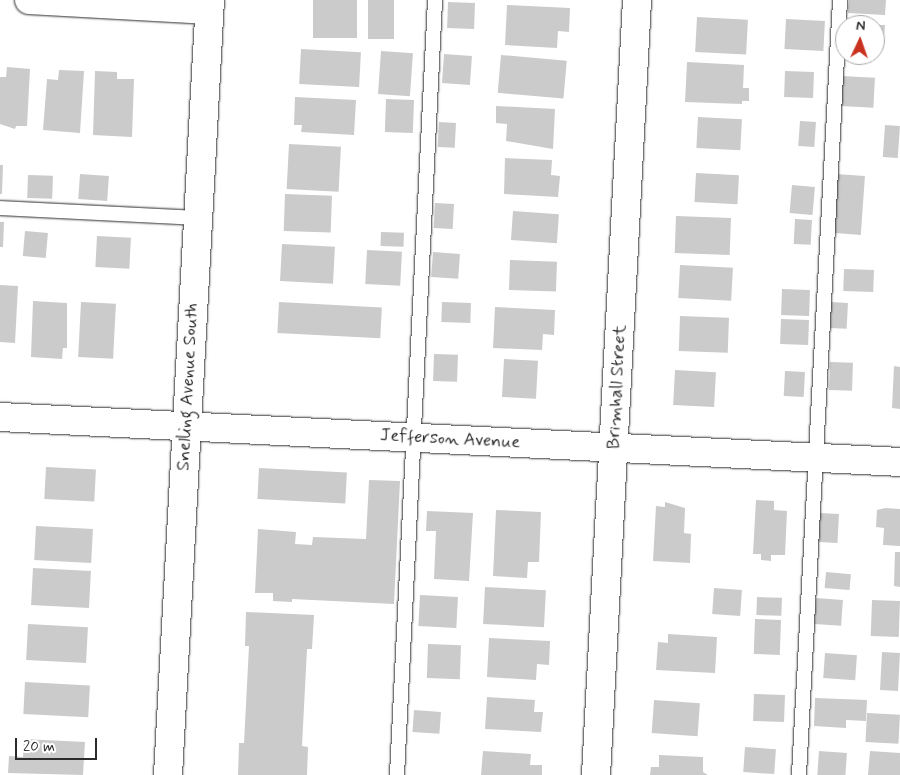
<!DOCTYPE html>
<html>
<head>
<meta charset="utf-8">
<style>
	body { margin:0 }
	#map { position:relative; width:900px; height:775px; overflow:hidden; background:#fff; font-family:Mynerve,sans-serif }
	div>[style] { position:absolute }
	.building>* { inset:0; background:#cbcbcb; transform-origin:0 0 }
	.roads { filter:drop-shadow(0 0 1px #2b2b2b) drop-shadow(0 0 1px #2b2b2b) }
	.service>* { height:14px; margin:-7px; padding:0 7px; transform-origin:7px; border-radius:7px; background:#fff }
	.minor>* { height:28px; margin:-14px; padding:0 14px; transform-origin:14px; border-radius:14px; background:#fff }
	.primary>* { height:28px; margin:-14px; padding:0 14px; transform-origin:14px; border-radius:14px; background:#fff }
	span { translate:-50% -50%; white-space:nowrap; text-align:center; line-height:1.15; -webkit-text-stroke:4px #fff; paint-order:stroke }
	.street-label { font-size:18px; color:#2b2b2b }
	.north { position:absolute; left:835px; top:15px; width:50px; height:50px; box-sizing:border-box; background:#fff; border:1px solid #aaa; border-radius:50%; rotate:3deg; font-size:14px; font-weight:700; line-height:20px; text-align:center; color:#2b2b2b }
	.north::after { content:''; display:block; margin:auto; width:18px; height:22px; background:#c8321e; clip-path:polygon(50% 0,100% 100%,50% 72%,0 100%) }
	.scale { position:absolute; left:15px; top:738px; width:82px; height:22px; box-sizing:border-box; border:2px solid #2b2b2b; border-top:0; padding-left:6px; font-size:15px; line-height:18px; white-space:nowrap; color:#2b2b2b; -webkit-text-stroke:4px #fff; paint-order:stroke }
</style>
</head>
<body>
<div id="map">
	<div class="building">
		<div style="left:313px;top:0;width:44px;height:38px"></div>
		<div style="left:368px;top:0;width:26px;height:39px"></div>
		<div style="clip-path:polygon(849px 0,886px 0,885px 15px,848px 13px)"></div>
		<div style="left:448px;top:2px;width:27px;height:26px;rotate:2deg"></div>
		<div style="clip-path:polygon(507px 5px,570px 8px,569px 32px,558px 31px,557px 48px,505px 45px)"></div>
		<div style="left:697px;top:17px;width:51px;height:35px;rotate:3deg"></div>
		<div style="left:786px;top:19px;width:39px;height:30px;rotate:3deg"></div>
		<div style="clip-path:polygon(875px 25px,885px 25px,883px 50px,875px 50px)"></div>
		<div style="left:301px;top:49px;width:60px;height:35px;rotate:3deg"></div>
		<div style="left:381px;top:51px;width:32px;height:43px;rotate:4deg"></div>
		<div style="left:444px;top:54px;width:28px;height:29px;rotate:4deg"></div>
		<div style="left:501px;top:55px;width:66px;height:38px;rotate:5deg"></div>
		<div style="clip-path:polygon(687px 62px,744px 65px,743px 88px,749px 88px,749px 101px,742px 101px,742px 104px,685px 102px)"></div>
		<div style="clip-path:polygon(7px 67px,30px 69px,27px 126px,16px 126px,15px 129px,0 124px,0 77px,6px 77px)"></div>
		<div style="clip-path:polygon(59px 70px,84px 71px,80px 133px,43px 130px,47px 79px,58px 80px)"></div>
		<div style="clip-path:polygon(95px 71px,117px 72px,117px 79px,134px 79px,132px 137px,93px 135px)"></div>
		<div style="left:785px;top:71px;width:29px;height:26px;rotate:2deg"></div>
		<div style="left:842px;top:76px;width:33px;height:30px;rotate:3deg"></div>
		<div style="clip-path:polygon(295px 97px,356px 100px,354px 135px,301px 132px,302px 125px,294px 125px)"></div>
		<div style="left:386px;top:99px;width:28px;height:33px;rotate:2deg"></div>
		<div style="clip-path:polygon(496px 106px,555px 109px,553px 149px,506px 141px,507px 124px,496px 123px)"></div>
		<div style="left:698px;top:117px;width:44px;height:31px;rotate:3deg"></div>
		<div style="left:800px;top:121px;width:16px;height:25px;rotate:4deg"></div>
		<div style="left:439px;top:122px;width:17px;height:25px;rotate:3deg"></div>
		<div style="left:885px;top:125px;width:15px;height:32px;rotate:4deg"></div>
		<div style="left:289px;top:144px;width:52px;height:45px;rotate:3deg"></div>
		<div style="clip-path:polygon(505px 158px,552px 160px,551px 175px,560px 176px,558px 197px,504px 194px)"></div>
		<div style="clip-path:polygon(0 165px,3px 165px,2px 194px,0 194px)"></div>
		<div style="left:696px;top:173px;width:43px;height:29px;rotate:3deg"></div>
		<div style="left:80px;top:174px;width:29px;height:25px;rotate:4deg"></div>
		<div style="left:836px;top:174px;width:29px;height:59px;rotate:4deg"></div>
		<div style="left:28px;top:175px;width:25px;height:23px;rotate:2deg"></div>
		<div style="left:792px;top:185px;width:23px;height:28px;rotate:5deg"></div>
		<div style="left:285px;top:194px;width:47px;height:37px;rotate:2deg"></div>
		<div style="left:435px;top:203px;width:19px;height:25px;rotate:3deg"></div>
		<div style="left:513px;top:211px;width:46px;height:29px;rotate:4deg"></div>
		<div style="left:676px;top:216px;width:55px;height:37px;rotate:2deg"></div>
		<div style="left:795px;top:219px;width:17px;height:25px;rotate:3deg"></div>
		<div style="clip-path:polygon(0 222px,4px 222px,3px 247px,0 247px)"></div>
		<div style="left:25px;top:231px;width:23px;height:25px;rotate:5deg"></div>
		<div style="left:381px;top:232px;width:23px;height:14px;rotate:2deg"></div>
		<div style="left:97px;top:236px;width:34px;height:31px;rotate:3deg"></div>
		<div style="left:282px;top:244px;width:53px;height:37px;rotate:3deg"></div>
		<div style="left:367px;top:250px;width:35px;height:34px;rotate:3deg"></div>
		<div style="left:433px;top:252px;width:27px;height:25px;rotate:4deg"></div>
		<div style="left:510px;top:260px;width:47px;height:30px;rotate:2deg"></div>
		<div style="left:680px;top:265px;width:53px;height:33px;rotate:3deg"></div>
		<div style="left:844px;top:269px;width:30px;height:22px;rotate:2deg"></div>
		<div style="clip-path:polygon(0 285px,18px 286px,15px 343px,0 342px)"></div>
		<div style="left:782px;top:289px;width:28px;height:26px;rotate:2deg"></div>
		<div style="clip-path:polygon(33px 301px,67px 303px,67px 348px,63px 348px,62px 359px,31px 357px)"></div>
		<div style="left:81px;top:302px;width:35px;height:55px;rotate:3deg"></div>
		<div style="left:279px;top:302px;width:103px;height:31px;rotate:3deg"></div>
		<div style="left:442px;top:302px;width:29px;height:20px;rotate:2deg"></div>
		<div style="left:831px;top:302px;width:17px;height:26px;rotate:3deg"></div>
		<div style="clip-path:polygon(495px 307px,555px 310px,554px 335px,543px 334px,542px 350px,493px 348px)"></div>
		<div style="left:680px;top:316px;width:49px;height:35px;rotate:2deg"></div>
		<div style="left:781px;top:319px;width:28px;height:25px;rotate:2deg"></div>
		<div style="left:434px;top:354px;width:24px;height:27px;rotate:2deg"></div>
		<div style="left:504px;top:359px;width:34px;height:38px;rotate:3deg"></div>
		<div style="left:830px;top:362px;width:23px;height:28px;rotate:2deg"></div>
		<div style="clip-path:polygon(894px 366px,900px 367px,900px 409px,892px 408px)"></div>
		<div style="left:675px;top:370px;width:41px;height:35px;rotate:3deg"></div>
		<div style="left:785px;top:371px;width:20px;height:25px;rotate:3deg"></div>
		<div style="left:46px;top:467px;width:50px;height:32px;rotate:3deg"></div>
		<div style="left:259px;top:468px;width:88px;height:31px;rotate:3deg"></div>
		<div style="clip-path:polygon(369px 480px,400px 481px,394px 604px,292px 599px,292px 602px,273px 601px,273px 593px,255px 593px,258px 529px,296px 532px,295px 544px,312px 545px,313px 537px,366px 539px)"></div>
		<div style="clip-path:polygon(756px 500px,774px 501px,774px 510px,787px 511px,785px 555px,771px 555px,771px 561px,761px 560px,761px 554px,753px 554px)"></div>
		<div style="clip-path:polygon(665px 502px,685px 508px,684px 533px,691px 534px,690px 563px,653px 561px,656px 506px,665px 507px)"></div>
		<div style="clip-path:polygon(885px 508px,900px 509px,900px 546px,883px 545px,884px 528px,876px 527px,877px 510px)"></div>
		<div style="clip-path:polygon(496px 510px,541px 512px,539px 562px,528px 562px,527px 578px,493px 576px)"></div>
		<div style="clip-path:polygon(427px 511px,473px 513px,469px 581px,434px 579px,436px 531px,426px 531px)"></div>
		<div style="left:820px;top:513px;width:19px;height:29px;rotate:3deg"></div>
		<div style="left:36px;top:526px;width:57px;height:34px;rotate:3deg"></div>
		<div style="clip-path:polygon(895px 552px,900px 552px,900px 587px,894px 586px)"></div>
		<div style="left:33px;top:568px;width:58px;height:37px;rotate:3deg"></div>
		<div style="left:826px;top:572px;width:25px;height:16px;rotate:5deg"></div>
		<div style="left:485px;top:587px;width:61px;height:37px;rotate:3deg"></div>
		<div style="left:714px;top:588px;width:28px;height:26px;rotate:4deg"></div>
		<div style="left:420px;top:595px;width:38px;height:31px;rotate:3deg"></div>
		<div style="left:757px;top:597px;width:25px;height:18px;rotate:2deg"></div>
		<div style="left:816px;top:598px;width:27px;height:26px;rotate:4deg"></div>
		<div style="left:872px;top:600px;width:28px;height:36px;rotate:2deg"></div>
		<div style="clip-path:polygon(246px 612px,314px 615px,312px 649px,307px 649px,302px 746px,308px 747px,307px 775px,238px 775px,239px 743px,244px 743px,249px 646px,245px 646px)"></div>
		<div style="left:755px;top:619px;width:26px;height:35px;rotate:2deg"></div>
		<div style="left:28px;top:624px;width:60px;height:36px;rotate:3deg"></div>
		<div style="clip-path:polygon(668px 634px,717px 637px,715px 673px,656px 670px,658px 642px,668px 643px)"></div>
		<div style="clip-path:polygon(489px 638px,550px 641px,549px 665px,537px 664px,536px 680px,487px 677px)"></div>
		<div style="left:428px;top:644px;width:33px;height:34px;rotate:2deg"></div>
		<div style="left:882px;top:652px;width:18px;height:38px;rotate:3deg"></div>
		<div style="left:825px;top:653px;width:32px;height:25px;rotate:4deg"></div>
		<div style="left:25px;top:682px;width:65px;height:32px;rotate:3deg"></div>
		<div style="left:754px;top:694px;width:31px;height:27px;rotate:2deg"></div>
		<div style="clip-path:polygon(487px 697px,535px 700px,534px 712px,543px 712px,541px 732px,485px 729px)"></div>
		<div style="clip-path:polygon(815px 698px,867px 700px,866px 721px,846px 720px,846px 728px,814px 726px)"></div>
		<div style="left:654px;top:700px;width:46px;height:33px;rotate:4deg"></div>
		<div style="left:414px;top:710px;width:27px;height:22px;rotate:4deg"></div>
		<div style="left:867px;top:713px;width:33px;height:29px;rotate:3deg"></div>
		<div style="clip-path:polygon(24px 739px,85px 742px,83px 775px,8px 773px,9px 756px,23px 757px)"></div>
		<div style="left:745px;top:747px;width:31px;height:25px;rotate:4deg"></div>
		<div style="clip-path:polygon(483px 751px,531px 754px,530px 765px,542px 765px,542px 775px,481px 775px)"></div>
		<div style="left:819px;top:751px;width:28px;height:24px;rotate:4deg"></div>
		<div style="clip-path:polygon(870px 751px,900px 753px,900px 775px,868px 775px)"></div>
		<div style="clip-path:polygon(659px 755px,703px 757px,703px 772px,708px 775px,650px 775px,651px 767px,659px 767px)"></div>
	</div>
	<div class="roads">
		<div class="service">
			<div style="left:0;top:208px;width:197px;rotate:2.9deg"></div>
			<div style="left:397px;top:775px;width:776px;rotate:-87.19deg"></div>
			<div style="left:799px;top:775px;width:776px;rotate:-86.97deg"></div>
		</div>
		<div class="minor">
			<div style="left:29px;top:0;width:180px;rotate:3.2deg"></div>
			<div style="left:0;top:417px;width:901px;rotate:2.86deg"></div>
			<div style="left:596px;top:775px;width:776px;rotate:-86.97deg"></div>
		</div>
		<div class="primary">
			<div style="left:168px;top:775px;width:776px;rotate:-86.9deg"></div>
		</div>
	</div>
	<div class="street-label">
		<span style="left:188px;top:387px;rotate:-87deg">Snelling Avenue South</span>
		<span style="left:617px;top:387px;rotate:-87deg">Brimhall Street</span>
		<span style="left:450px;top:439px;rotate:3deg">Jefferson Avenue</span>
	</div>
	<div class="north">N</div>
	<div class="scale">20 m</div>
</div>
</body>
</html>
